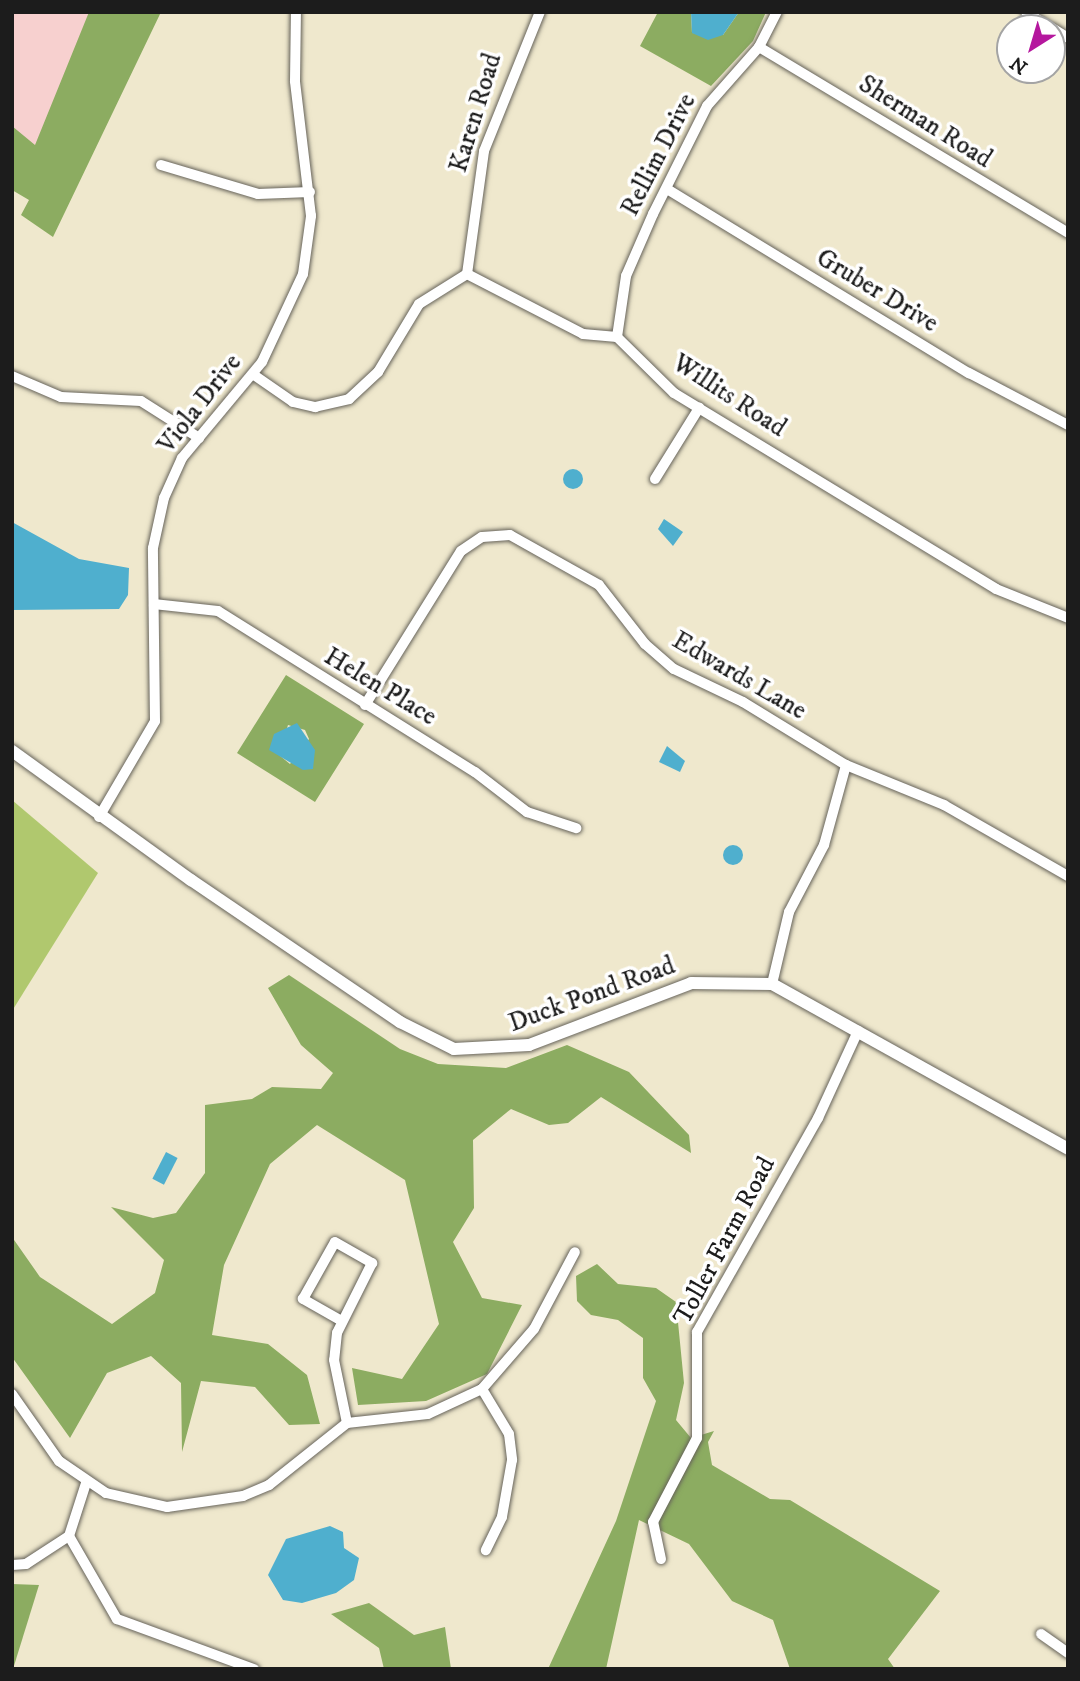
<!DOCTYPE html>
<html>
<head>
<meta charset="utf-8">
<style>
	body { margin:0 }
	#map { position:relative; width:1080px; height:1681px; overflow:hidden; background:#efe8cd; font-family:"IM FELL DW Pica",serif }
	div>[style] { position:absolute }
	.built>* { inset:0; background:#f7d0cf }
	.green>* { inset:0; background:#b0c86e }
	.forest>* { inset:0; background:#8cac61 }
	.water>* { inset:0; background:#4fafce; transform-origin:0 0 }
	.round { border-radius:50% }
	.roads { filter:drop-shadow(0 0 2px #66635a) drop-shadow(0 0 2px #66635a) }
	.minor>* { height:10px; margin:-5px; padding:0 5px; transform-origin:5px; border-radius:5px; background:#fff }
	.tertiary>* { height:12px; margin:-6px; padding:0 6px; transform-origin:6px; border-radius:6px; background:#fff }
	span { translate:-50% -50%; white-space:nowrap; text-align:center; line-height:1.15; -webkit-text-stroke:7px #fff; paint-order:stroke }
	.street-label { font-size:26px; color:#1c1c1c }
	.frame { position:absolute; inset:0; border:14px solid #1c1c1c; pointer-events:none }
	.north { position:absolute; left:996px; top:14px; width:70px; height:70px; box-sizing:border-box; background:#fff; border:2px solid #a4a4a4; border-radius:50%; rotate:217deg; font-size:19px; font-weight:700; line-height:28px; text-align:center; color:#1c1c1c }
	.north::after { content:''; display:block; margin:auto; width:24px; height:32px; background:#b5179e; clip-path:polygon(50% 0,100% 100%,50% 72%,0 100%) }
</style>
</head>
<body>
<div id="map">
	<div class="built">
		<div style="clip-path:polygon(12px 12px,145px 12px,12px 185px)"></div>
	</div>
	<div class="green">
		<div style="clip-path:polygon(12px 800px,98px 873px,12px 1011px)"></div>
	</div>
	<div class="forest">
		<div style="clip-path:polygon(89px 12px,161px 12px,53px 237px,21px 215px,29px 200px,12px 190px,12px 126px,35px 145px)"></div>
		<div style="clip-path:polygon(658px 12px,691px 12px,692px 33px,723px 35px,739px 12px,766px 12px,753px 41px,711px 86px,640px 46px)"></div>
		<div style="clip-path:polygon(evenodd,286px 675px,364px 724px,315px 802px,237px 753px,286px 675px,288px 725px,305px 730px,309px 739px,290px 764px,279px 755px,288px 725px)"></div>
		<div style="clip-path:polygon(289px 975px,400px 1049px,438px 1064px,506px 1068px,567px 1045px,629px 1072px,689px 1135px,691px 1153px,601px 1097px,568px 1123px,549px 1125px,511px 1109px,473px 1140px,474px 1208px,453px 1242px,482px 1298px,522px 1305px,487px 1374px,426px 1401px,358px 1405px,352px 1368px,402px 1379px,439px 1324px,405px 1180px,317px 1125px,270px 1164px,224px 1265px,212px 1335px,268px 1344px,307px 1375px,320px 1424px,289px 1425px,255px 1387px,201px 1381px,182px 1452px,181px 1383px,151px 1356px,107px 1373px,70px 1438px,12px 1357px,12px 1237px,40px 1277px,112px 1324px,155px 1293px,164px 1260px,111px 1207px,153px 1218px,176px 1213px,205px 1173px,205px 1105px,252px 1099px,272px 1087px,321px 1089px,333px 1073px,301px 1045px,268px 988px)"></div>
		<div style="clip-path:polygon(597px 1264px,618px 1284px,656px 1288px,676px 1302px,684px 1383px,676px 1420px,691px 1438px,714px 1431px,708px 1442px,712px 1465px,770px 1499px,790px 1500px,940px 1591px,888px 1659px,895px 1669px,790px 1669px,773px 1620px,732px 1601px,689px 1544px,639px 1520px,606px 1669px,548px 1669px,616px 1521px,656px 1401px,643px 1378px,643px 1338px,618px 1320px,591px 1315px,577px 1301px,576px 1276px)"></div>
		<div style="clip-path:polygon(12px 1584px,39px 1585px,13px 1669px,12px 1669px)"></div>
		<div style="clip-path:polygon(369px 1603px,414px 1635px,445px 1627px,451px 1669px,384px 1669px,379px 1648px,331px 1614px)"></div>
	</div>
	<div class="water">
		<div style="clip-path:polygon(691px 12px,739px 12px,723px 35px,708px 40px,692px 33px)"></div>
		<div class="round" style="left:563px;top:469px;width:20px;height:20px"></div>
		<div style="clip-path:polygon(664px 519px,683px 532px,673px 546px,658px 529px)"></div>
		<div style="clip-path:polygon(12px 522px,79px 559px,129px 568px,128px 595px,119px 609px,12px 610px)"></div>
		<div style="clip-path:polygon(297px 723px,315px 750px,313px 769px,303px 770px,269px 750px,274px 734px)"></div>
		<div style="clip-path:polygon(667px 746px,685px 761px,680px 772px,659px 762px)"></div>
		<div class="round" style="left:723px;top:845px;width:20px;height:20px"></div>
		<div style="left:166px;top:1152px;width:13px;height:30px;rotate:27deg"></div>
		<div style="clip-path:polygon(330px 1526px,343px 1532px,344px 1548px,359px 1558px,354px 1580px,336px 1593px,302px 1603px,283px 1600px,268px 1575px,286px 1539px)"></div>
	</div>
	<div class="roads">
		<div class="minor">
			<div style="left:1026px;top:12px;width:30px;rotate:33deg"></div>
			<div style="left:1052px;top:28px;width:19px;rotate:32deg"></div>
			<div style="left:759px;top:47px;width:361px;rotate:31deg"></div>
			<div style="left:161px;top:165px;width:101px;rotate:16.6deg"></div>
			<div style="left:258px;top:194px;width:52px;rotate:-2.2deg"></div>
			<div style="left:667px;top:189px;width:354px;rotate:31.4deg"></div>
			<div style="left:969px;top:373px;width:112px;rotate:27.7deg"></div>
			<div style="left:467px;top:274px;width:124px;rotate:-82.1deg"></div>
			<div style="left:484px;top:151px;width:150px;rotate:-68.1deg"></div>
			<div style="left:617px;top:337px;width:62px;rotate:-81.6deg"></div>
			<div style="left:626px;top:276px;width:68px;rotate:-66.5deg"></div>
			<div style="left:653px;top:214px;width:121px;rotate:-63.4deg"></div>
			<div style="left:707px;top:106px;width:79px;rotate:-48.6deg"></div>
			<div style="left:759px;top:47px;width:39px;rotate:-63deg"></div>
			<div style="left:254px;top:375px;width:47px;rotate:34.7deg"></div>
			<div style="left:293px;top:402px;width:23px;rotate:13deg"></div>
			<div style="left:315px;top:407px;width:35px;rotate:-13deg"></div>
			<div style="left:349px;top:399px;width:40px;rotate:-43deg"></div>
			<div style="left:378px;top:372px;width:79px;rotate:-58.9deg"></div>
			<div style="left:419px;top:304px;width:57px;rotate:-32deg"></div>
			<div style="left:467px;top:274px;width:131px;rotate:27.3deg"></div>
			<div style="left:583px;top:334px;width:34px;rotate:5deg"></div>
			<div style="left:617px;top:337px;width:80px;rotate:44.5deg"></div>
			<div style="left:674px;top:393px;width:377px;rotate:31.3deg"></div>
			<div style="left:996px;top:589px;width:78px;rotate:21.9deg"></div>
			<div style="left:12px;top:376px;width:53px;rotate:23.2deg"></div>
			<div style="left:61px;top:397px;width:80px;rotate:2.9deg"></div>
			<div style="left:141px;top:401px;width:69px;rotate:32.5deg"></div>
			<div style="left:655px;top:479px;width:84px;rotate:-58.2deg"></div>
			<div style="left:154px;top:604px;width:64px;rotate:6.2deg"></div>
			<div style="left:218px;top:611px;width:303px;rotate:32.1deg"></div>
			<div style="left:475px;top:772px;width:66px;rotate:37.6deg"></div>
			<div style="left:527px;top:812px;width:52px;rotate:18.1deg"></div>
			<div style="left:365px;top:705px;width:181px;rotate:-58.1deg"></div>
			<div style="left:461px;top:551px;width:25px;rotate:-34deg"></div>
			<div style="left:482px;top:537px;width:28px;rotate:-4deg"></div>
			<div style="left:510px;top:535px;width:102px;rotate:29.3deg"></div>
			<div style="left:599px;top:585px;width:75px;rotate:52.1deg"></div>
			<div style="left:645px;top:644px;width:38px;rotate:41deg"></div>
			<div style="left:674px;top:669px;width:76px;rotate:25.6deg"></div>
			<div style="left:743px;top:702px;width:121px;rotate:31.5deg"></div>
			<div style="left:846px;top:765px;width:106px;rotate:22.2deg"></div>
			<div style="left:944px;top:805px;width:143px;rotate:29.8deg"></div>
			<div style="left:99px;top:817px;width:111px;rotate:-59.7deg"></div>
			<div style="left:155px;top:721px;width:173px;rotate:-90.7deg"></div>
			<div style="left:153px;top:548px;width:51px;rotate:-77.6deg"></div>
			<div style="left:164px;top:498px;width:44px;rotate:-65.8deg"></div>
			<div style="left:182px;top:458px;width:125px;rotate:-50.2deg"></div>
			<div style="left:262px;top:362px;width:97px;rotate:-65deg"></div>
			<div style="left:303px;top:274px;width:59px;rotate:-82.1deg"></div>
			<div style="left:311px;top:216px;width:136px;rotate:-96.8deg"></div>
			<div style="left:295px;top:81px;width:69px;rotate:-89.2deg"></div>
			<div style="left:772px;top:984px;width:74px;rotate:-76.7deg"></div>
			<div style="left:789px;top:912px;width:76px;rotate:-62.4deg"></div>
			<div style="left:824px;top:845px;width:83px;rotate:-74.6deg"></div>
			<div style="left:340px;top:1320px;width:43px;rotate:-150.4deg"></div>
			<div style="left:303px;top:1299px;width:65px;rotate:-60.7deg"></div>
			<div style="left:335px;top:1242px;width:43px;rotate:29.6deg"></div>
			<div style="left:372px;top:1263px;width:78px;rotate:116.6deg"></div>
			<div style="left:337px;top:1333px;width:27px;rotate:96deg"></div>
			<div style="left:334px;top:1360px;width:64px;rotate:78.3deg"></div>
			<div style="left:482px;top:1389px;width:52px;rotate:59deg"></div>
			<div style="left:509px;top:1434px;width:26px;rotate:83deg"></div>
			<div style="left:512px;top:1460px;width:58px;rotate:100deg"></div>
			<div style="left:502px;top:1517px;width:37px;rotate:116deg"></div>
			<div style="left:12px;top:1394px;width:82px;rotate:55deg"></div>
			<div style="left:59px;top:1461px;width:57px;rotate:34.2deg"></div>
			<div style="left:106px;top:1493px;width:63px;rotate:12.9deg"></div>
			<div style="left:167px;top:1507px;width:77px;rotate:-8.2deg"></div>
			<div style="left:243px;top:1496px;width:28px;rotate:-23deg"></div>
			<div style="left:269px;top:1485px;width:100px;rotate:-38.5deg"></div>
			<div style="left:347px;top:1423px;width:81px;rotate:-6.3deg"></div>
			<div style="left:428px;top:1414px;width:60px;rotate:-24.8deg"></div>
			<div style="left:482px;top:1389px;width:79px;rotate:-49.1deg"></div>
			<div style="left:534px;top:1329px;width:87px;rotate:-62deg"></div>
			<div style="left:69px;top:1536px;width:96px;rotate:60deg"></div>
			<div style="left:117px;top:1619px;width:146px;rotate:20.1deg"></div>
			<div style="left:661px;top:1559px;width:38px;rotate:-102deg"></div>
			<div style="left:653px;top:1522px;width:95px;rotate:-62.4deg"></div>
			<div style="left:697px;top:1438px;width:106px;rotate:-90deg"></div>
			<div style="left:697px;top:1332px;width:246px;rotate:-60.5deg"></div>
			<div style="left:818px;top:1118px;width:96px;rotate:-65.3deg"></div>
			<div style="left:12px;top:1565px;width:14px;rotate:-4deg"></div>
			<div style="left:26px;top:1564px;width:51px;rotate:-33.1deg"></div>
			<div style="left:69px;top:1536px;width:56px;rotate:-72.2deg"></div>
			<div style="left:1041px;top:1634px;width:33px;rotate:35deg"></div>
		</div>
		<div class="tertiary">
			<div style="left:12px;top:751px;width:221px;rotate:35.8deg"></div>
			<div style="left:191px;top:880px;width:253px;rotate:34.2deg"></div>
			<div style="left:400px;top:1022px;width:60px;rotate:26.6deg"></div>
			<div style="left:454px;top:1049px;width:75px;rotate:-3.1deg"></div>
			<div style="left:529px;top:1045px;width:173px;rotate:-20.9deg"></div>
			<div style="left:691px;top:983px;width:81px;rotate:0.7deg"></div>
			<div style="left:772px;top:984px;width:339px;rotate:29.1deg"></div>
		</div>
	</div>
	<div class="street-label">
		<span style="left:476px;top:113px;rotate:-73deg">Karen Road</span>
		<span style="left:925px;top:122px;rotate:32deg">Sherman Road</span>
		<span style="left:659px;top:155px;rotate:-63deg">Rellim Drive</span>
		<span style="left:877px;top:291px;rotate:31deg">Gruber Drive</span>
		<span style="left:729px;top:396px;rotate:33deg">Willits Road</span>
		<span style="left:200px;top:404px;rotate:-52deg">Viola Drive</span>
		<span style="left:739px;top:676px;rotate:30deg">Edwards Lane</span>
		<span style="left:380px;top:687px;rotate:31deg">Helen Place</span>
		<span style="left:592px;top:995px;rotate:-20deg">Duck Pond Road</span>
		<span style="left:725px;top:1241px;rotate:-62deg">Toller Farm Road</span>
	</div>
	<div class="frame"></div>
	<div class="north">N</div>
</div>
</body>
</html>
